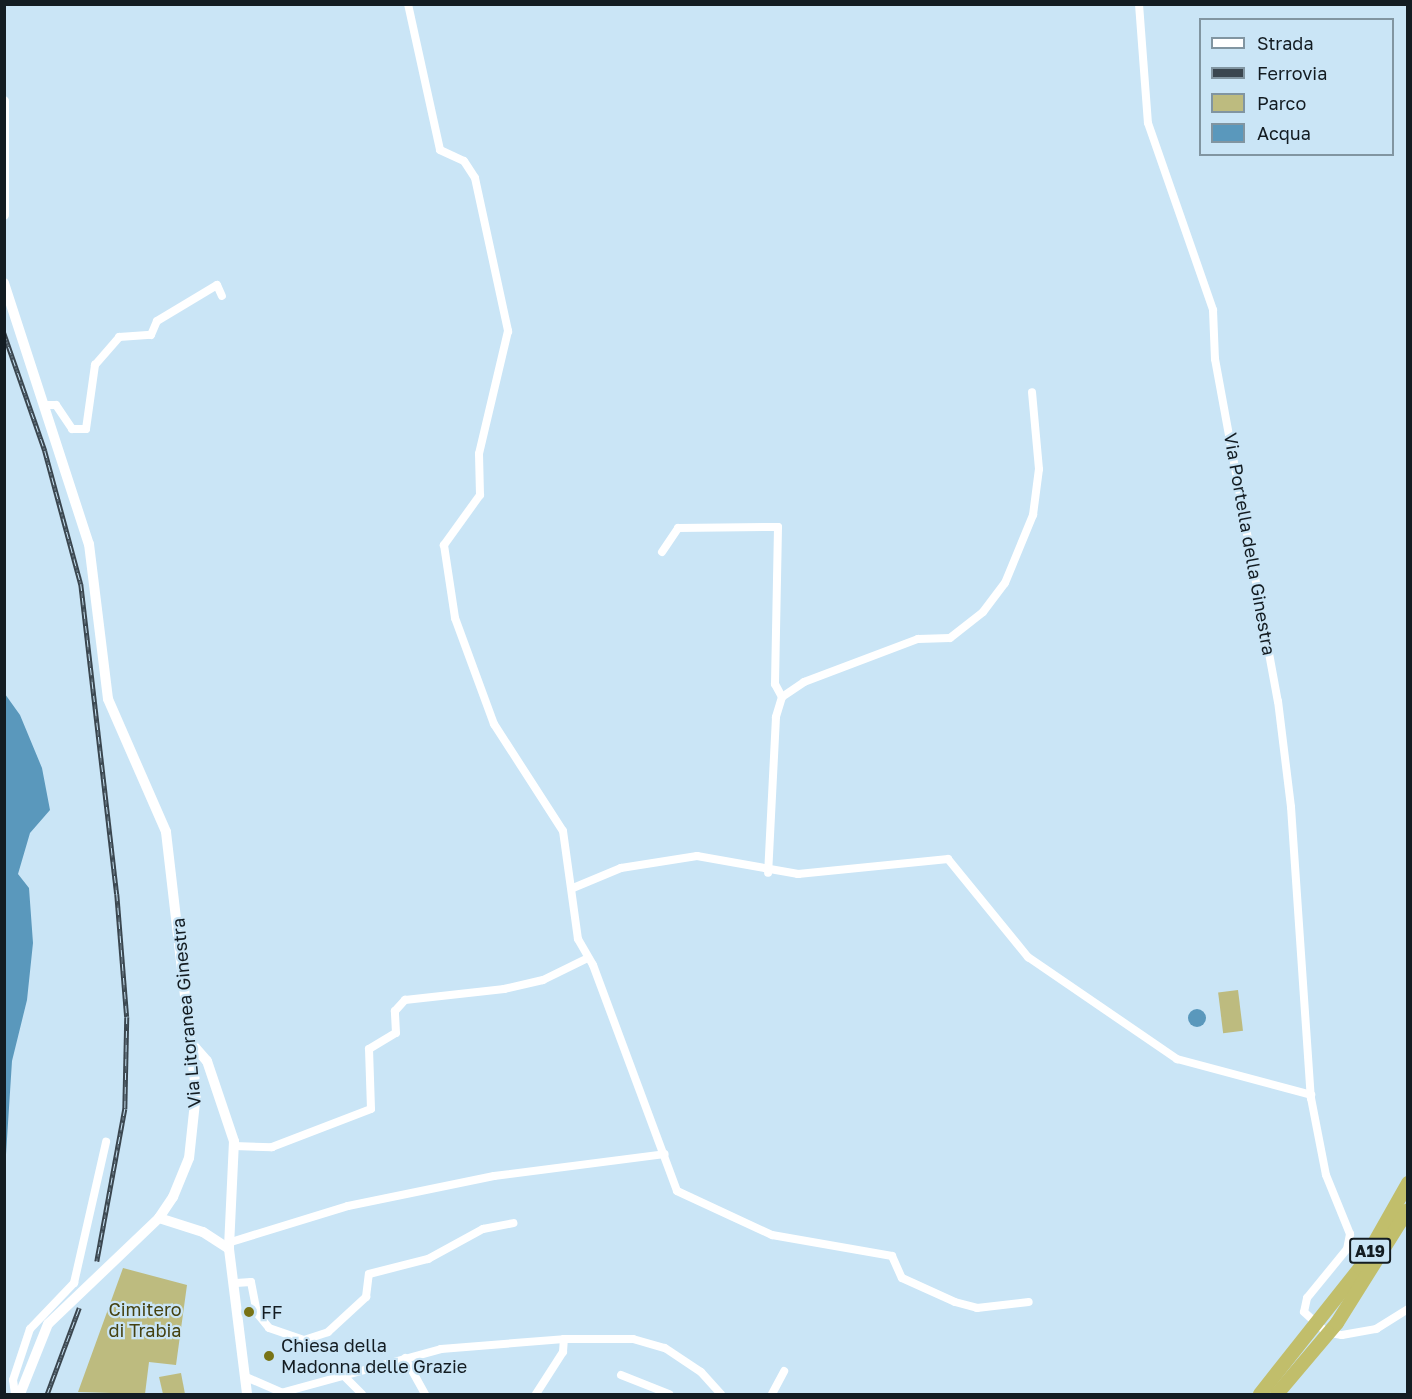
<!DOCTYPE html>
<html>
<head>
<meta charset="utf-8">
<style>
	body { margin:0 }
	#map { position:relative; width:1412px; height:1399px; overflow:hidden; background:#cae5f6; font-family:"Golos Text",sans-serif }
	div>[style] { position:absolute }
	.green>* { inset:0; background:#bdbb7f; transform-origin:0 0 }
	.water>* { inset:0; background:#5a98bc }
	.round { border-radius:50% }
	.street>* { height:8px; margin:-4px; padding:0 4px; transform-origin:4px; border-radius:4px; background:#fff }
	.secondary>* { height:10px; margin:-5px; padding:0 5px; transform-origin:5px; border-radius:5px; background:#fff }
	.highway>* { height:14px; margin:-7px; padding:0 7px; transform-origin:7px; border-radius:7px; background:#c1be6b }
	.rail>* { height:4.5px; margin-top:-2.25px; transform-origin:0; background:repeating-linear-gradient(90deg,#cae5f6 0 7px,#3a464f 0 14px); box-sizing:border-box; border-block:2px solid #3a464f }
	.dots>* { width:16px; height:16px; translate:-50% -50%; box-sizing:border-box; border:3px solid #cae5f6; border-radius:50% }
	span { translate:-50% -50%; white-space:nowrap; text-align:center; line-height:1.15; -webkit-text-stroke:4.5px #cae5f6; paint-order:stroke }
	.shield-label span { padding:2px 4px; background:#cae5f6; border:2px solid; border-radius:4px; -webkit-text-stroke-width:0 }
	.shield-label { font-size:16px; color:#131c22; font-weight:700 }
	.street-label { font-size:18px; color:#131c22 }
	.park-label { font-size:18px; color:#444110 }
	.poi-label { font-size:18px; color:#131c22 }
	.left { translate:0 -50%; text-align:left }
	.frame { position:absolute; inset:0; border:6px solid #131c22; pointer-events:none }
	.legend { position:absolute; left:1199px; top:18px; width:195px; height:138px; box-sizing:border-box; background:#cae5f6; border:2px solid #8195a1; margin:0; padding:8px 10px; list-style:none; font-size:18px; color:#131c22 }
	.legend li { display:flex; align-items:center; gap:12px; height:30px }
	.legend b { width:30px; border:2px solid #8195a1 }
</style>
</head>
<body>
<div id="map">
	<div class="green">
		<div style="left:1238px;top:990px;width:41px;height:20px;rotate:83deg"></div>
		<div style="clip-path:polygon(123px 1268px,187px 1285px,176px 1365px,149px 1362px,145px 1394px,78px 1392px)"></div>
		<div style="clip-path:polygon(181px 1373px,185px 1394px,163px 1394px,159px 1377px)"></div>
	</div>
	<div class="water">
		<div style="clip-path:polygon(5px 694px,20px 715px,42px 768px,50px 810px,30px 833px,18px 874px,29px 888px,33px 943px,27px 1000px,12px 1061px,5px 1170px)"></div>
		<div class="round" style="left:1188px;top:1009px;width:18px;height:18px"></div>
	</div>
	<div class="street">
		<div style="left:408px;top:4px;width:149px;rotate:77.6deg"></div>
		<div style="left:440px;top:150px;width:26px;rotate:25deg"></div>
		<div style="left:464px;top:161px;width:20px;rotate:57deg"></div>
		<div style="left:475px;top:178px;width:157px;rotate:77.8deg"></div>
		<div style="left:508px;top:331px;width:126px;rotate:103.3deg"></div>
		<div style="left:479px;top:454px;width:41px;rotate:88.6deg"></div>
		<div style="left:480px;top:495px;width:62px;rotate:125.8deg"></div>
		<div style="left:444px;top:545px;width:74px;rotate:81.4deg"></div>
		<div style="left:455px;top:618px;width:113px;rotate:69.8deg"></div>
		<div style="left:494px;top:724px;width:127px;rotate:57.2deg"></div>
		<div style="left:563px;top:831px;width:109px;rotate:82.1deg"></div>
		<div style="left:578px;top:939px;width:30px;rotate:60deg"></div>
		<div style="left:593px;top:965px;width:241px;rotate:69.6deg"></div>
		<div style="left:677px;top:1191px;width:105px;rotate:24.9deg"></div>
		<div style="left:772px;top:1235px;width:122px;rotate:9.9deg"></div>
		<div style="left:892px;top:1256px;width:24px;rotate:66deg"></div>
		<div style="left:902px;top:1278px;width:58px;rotate:24.4deg"></div>
		<div style="left:955px;top:1302px;width:23px;rotate:15deg"></div>
		<div style="left:977px;top:1308px;width:52px;rotate:-6.6deg"></div>
		<div style="left:1139px;top:4px;width:119px;rotate:85.7deg"></div>
		<div style="left:1148px;top:123px;width:198px;rotate:70.8deg"></div>
		<div style="left:1213px;top:310px;width:49px;rotate:87.7deg"></div>
		<div style="left:1215px;top:359px;width:348px;rotate:79.6deg"></div>
		<div style="left:1278px;top:701px;width:107px;rotate:83deg"></div>
		<div style="left:1291px;top:807px;width:292px;rotate:86.1deg"></div>
		<div style="left:1311px;top:1098px;width:78px;rotate:79deg"></div>
		<div style="left:1326px;top:1175px;width:64px;rotate:67.9deg"></div>
		<div style="left:1350px;top:1234px;width:15px;rotate:101deg"></div>
		<div style="left:1347px;top:1249px;width:63px;rotate:129.2deg"></div>
		<div style="left:1307px;top:1298px;width:14px;rotate:102deg"></div>
		<div style="left:1304px;top:1312px;width:30px;rotate:42deg"></div>
		<div style="left:1326px;top:1332px;width:16px;rotate:11deg"></div>
		<div style="left:1342px;top:1335px;width:35px;rotate:-10deg"></div>
		<div style="left:1376px;top:1329px;width:38px;rotate:-32deg"></div>
		<div style="left:44px;top:405px;width:12px"></div>
		<div style="left:56px;top:405px;width:29px;rotate:56deg"></div>
		<div style="left:72px;top:429px;width:14px"></div>
		<div style="left:86px;top:429px;width:65px;rotate:-82deg"></div>
		<div style="left:95px;top:365px;width:37px;rotate:-49deg"></div>
		<div style="left:119px;top:337px;width:32px;rotate:-4deg"></div>
		<div style="left:151px;top:335px;width:15px;rotate:-67deg"></div>
		<div style="left:157px;top:321px;width:70px;rotate:-31deg"></div>
		<div style="left:217px;top:285px;width:12px;rotate:66deg"></div>
		<div style="left:662px;top:552px;width:29px;rotate:-56deg"></div>
		<div style="left:678px;top:528px;width:100px;rotate:-0.6deg"></div>
		<div style="left:778px;top:527px;width:157px;rotate:91.1deg"></div>
		<div style="left:775px;top:684px;width:15px;rotate:62deg"></div>
		<div style="left:782px;top:697px;width:21px;rotate:107deg"></div>
		<div style="left:776px;top:717px;width:156px;rotate:92.9deg"></div>
		<div style="left:782px;top:697px;width:27px;rotate:-34deg"></div>
		<div style="left:804px;top:682px;width:122px;rotate:-20.7deg"></div>
		<div style="left:918px;top:639px;width:32px;rotate:-2deg"></div>
		<div style="left:950px;top:638px;width:42px;rotate:-38.2deg"></div>
		<div style="left:983px;top:612px;width:36px;rotate:-53deg"></div>
		<div style="left:1005px;top:583px;width:74px;rotate:-67.6deg"></div>
		<div style="left:1033px;top:515px;width:46px;rotate:-82.6deg"></div>
		<div style="left:1039px;top:469px;width:77px;rotate:-95.2deg"></div>
		<div style="left:573px;top:888px;width:52px;rotate:-22.6deg"></div>
		<div style="left:621px;top:868px;width:77px;rotate:-9deg"></div>
		<div style="left:697px;top:856px;width:103px;rotate:10.1deg"></div>
		<div style="left:798px;top:874px;width:151px;rotate:-5.7deg"></div>
		<div style="left:948px;top:859px;width:127px;rotate:50.8deg"></div>
		<div style="left:1028px;top:957px;width:181px;rotate:34.4deg"></div>
		<div style="left:1177px;top:1059px;width:139px;rotate:15deg"></div>
		<div style="left:234px;top:1146px;width:38px;rotate:2deg"></div>
		<div style="left:272px;top:1147px;width:106px;rotate:-21deg"></div>
		<div style="left:371px;top:1109px;width:60px;rotate:-91.9deg"></div>
		<div style="left:369px;top:1049px;width:31px;rotate:-31deg"></div>
		<div style="left:396px;top:1033px;width:22px;rotate:-93deg"></div>
		<div style="left:395px;top:1011px;width:15px;rotate:-48deg"></div>
		<div style="left:405px;top:1000px;width:100px;rotate:-6.3deg"></div>
		<div style="left:504px;top:989px;width:40px;rotate:-13deg"></div>
		<div style="left:543px;top:980px;width:50px;rotate:-26.1deg"></div>
		<div style="left:231px;top:1242px;width:122px;rotate:-17.1deg"></div>
		<div style="left:348px;top:1206px;width:149px;rotate:-11.6deg"></div>
		<div style="left:494px;top:1176px;width:172px;rotate:-7.3deg"></div>
		<div style="left:236px;top:1283px;width:15px;rotate:-4deg"></div>
		<div style="left:251px;top:1282px;width:32px;rotate:79deg"></div>
		<div style="left:257px;top:1313px;width:19px;rotate:51deg"></div>
		<div style="left:269px;top:1328px;width:37px;rotate:19deg"></div>
		<div style="left:304px;top:1340px;width:25px;rotate:-18deg"></div>
		<div style="left:328px;top:1332px;width:52px;rotate:-42.6deg"></div>
		<div style="left:366px;top:1297px;width:23px;rotate:-83deg"></div>
		<div style="left:369px;top:1274px;width:61px;rotate:-14.3deg"></div>
		<div style="left:428px;top:1259px;width:63px;rotate:-28.6deg"></div>
		<div style="left:483px;top:1229px;width:31px;rotate:-11deg"></div>
		<div style="left:405px;top:1358px;width:41px;rotate:60.9deg"></div>
		<div style="left:621px;top:1375px;width:52px;rotate:21.6deg"></div>
		<div style="left:246px;top:1377px;width:40px;rotate:23.4deg"></div>
		<div style="left:345px;top:1377px;width:24px;rotate:45deg"></div>
		<div style="left:15px;top:1394px;width:14px;rotate:-98deg"></div>
		<div style="left:13px;top:1380px;width:54px;rotate:-71.6deg"></div>
		<div style="left:30px;top:1329px;width:64px;rotate:-46.3deg"></div>
		<div style="left:74px;top:1283px;width:145px;rotate:-77.2deg"></div>
		<div style="left:277px;top:1394px;width:170px;rotate:-15.3deg"></div>
		<div style="left:441px;top:1349px;width:123px;rotate:-4.6deg"></div>
		<div style="left:564px;top:1339px;width:69px"></div>
		<div style="left:633px;top:1339px;width:33px;rotate:16deg"></div>
		<div style="left:665px;top:1348px;width:43px;rotate:33.7deg"></div>
		<div style="left:701px;top:1372px;width:30px;rotate:48deg"></div>
		<div style="left:536px;top:1394px;width:50px;rotate:-57.3deg"></div>
		<div style="left:563px;top:1352px;width:13px;rotate:-86deg"></div>
		<div style="left:772px;top:1394px;width:26px;rotate:-62deg"></div>
	</div>
	<div class="secondary">
		<div style="left:4px;top:101px;width:114px;rotate:90deg"></div>
		<div style="left:4px;top:283px;width:274px;rotate:72deg"></div>
		<div style="left:89px;top:544px;width:156px;rotate:83deg"></div>
		<div style="left:108px;top:699px;width:145px;rotate:66.4deg"></div>
		<div style="left:166px;top:832px;width:263px;rotate:83.4deg"></div>
		<div style="left:196px;top:1093px;width:65px;rotate:96.1deg"></div>
		<div style="left:189px;top:1158px;width:42px;rotate:112.3deg"></div>
		<div style="left:173px;top:1197px;width:25px;rotate:124deg"></div>
		<div style="left:159px;top:1218px;width:153px;rotate:136.3deg"></div>
		<div style="left:48px;top:1324px;width:75px;rotate:111.8deg"></div>
		<div style="left:193px;top:1045px;width:21px;rotate:49deg"></div>
		<div style="left:207px;top:1061px;width:84px;rotate:71.4deg"></div>
		<div style="left:234px;top:1141px;width:108px;rotate:92.7deg"></div>
		<div style="left:229px;top:1249px;width:146px;rotate:82.9deg"></div>
		<div style="left:159px;top:1218px;width:46px;rotate:17.7deg"></div>
		<div style="left:203px;top:1232px;width:31px;rotate:33deg"></div>
	</div>
	<div class="highway">
		<div style="left:1260px;top:1394px;width:161px;rotate:-51.6deg"></div>
		<div style="left:1360px;top:1268px;width:98px;rotate:-60.5deg"></div>
		<div style="left:1277px;top:1394px;width:93px;rotate:-49.8deg"></div>
		<div style="left:1337px;top:1323px;width:133px;rotate:-57.9deg"></div>
	</div>
	<div class="rail">
		<div style="left:4px;top:333px;width:125px;rotate:70.8deg"></div>
		<div style="left:45px;top:451px;width:138px;rotate:74.9deg"></div>
		<div style="left:81px;top:584px;width:312px;rotate:83.4deg"></div>
		<div style="left:117px;top:894px;width:123px;rotate:85.4deg"></div>
		<div style="left:127px;top:1017px;width:92px;rotate:91.2deg"></div>
		<div style="left:125px;top:1109px;width:155px;rotate:100.4deg"></div>
		<div style="left:47px;top:1394px;width:92px;rotate:-69.6deg"></div>
	</div>
	<div class="dots">
		<div style="left:249px;top:1312px;background:#787316"></div>
		<div style="left:269px;top:1356px;background:#787316"></div>
	</div>
	<div class="shield-label">
		<span style="left:1370px;top:1251px">A19</span>
	</div>
	<div class="street-label">
		<span style="left:1250px;top:544px;rotate:80deg">Via Portella della Ginestra</span>
		<span style="left:186px;top:1013px;rotate:-95deg">Via Litoranea Ginestra</span>
	</div>
	<div class="park-label">
		<span style="left:145px;top:1320px">Cimitero<br>di Trabia</span>
	</div>
	<div class="poi-label">
		<span class="left" style="left:261px;top:1312px">FF</span>
		<span class="left" style="left:281px;top:1356px">Chiesa della<br>Madonna delle Grazie</span>
	</div>
	<div class="frame"></div>
	<ul class="legend">
	<li><b style="height:8px;background:#fff"></b>Strada</li>
	<li><b style="height:8px;background:#3a464f"></b>Ferrovia</li>
	<li><b style="height:16px;background:#bdbb7f"></b>Parco</li>
	<li><b style="height:16px;background:#5a98bc"></b>Acqua</li>
	</ul>
</div>
</body>
</html>
